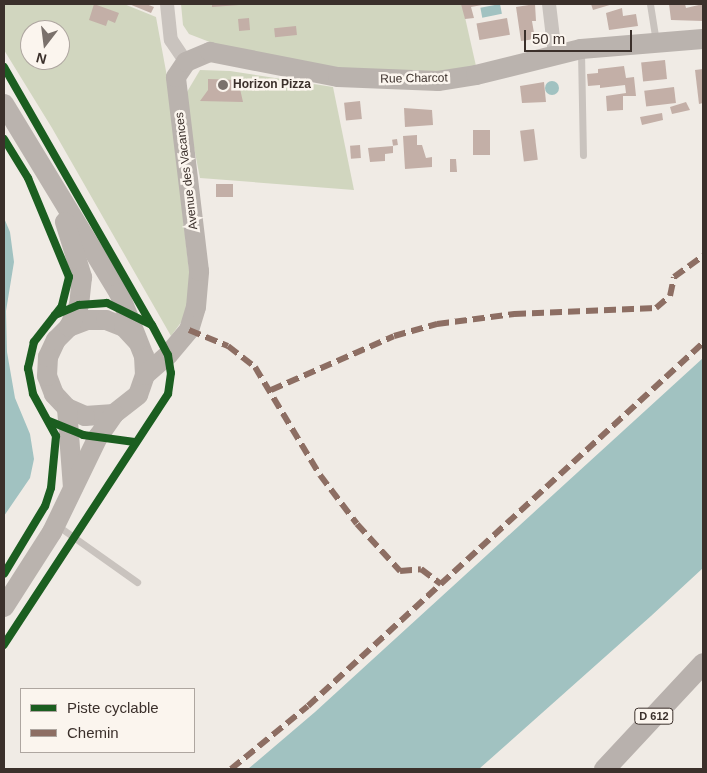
<!DOCTYPE html>
<html>
<head>
<meta charset="utf-8">
<style>
	body { margin:0 }
	#map { position:relative; width:707px; height:773px; overflow:hidden; background:#f0ebe5; font-family:Arial,sans-serif }
	div>[style] { position:absolute }
	.green>* { inset:0; background:#d1d6bf }
	.water>* { inset:0; background:#a1c2c1; transform-origin:0 0 }
	.round { border-radius:50% }
	.building>* { inset:0; background:#c3afa7; transform-origin:0 0 }
	.lane>* { height:7px; margin:-3.5px; padding:0 3.5px; transform-origin:3.5px; border-radius:3.5px; background:#c9c3be }
	.street>* { height:14px; margin:-7px; padding:0 7px; transform-origin:7px; border-radius:7px; background:#c9c3be }
	.secondary>* { height:20px; margin:-10px; padding:0 10px; transform-origin:10px; border-radius:10px; background:#bab3ae }
	.primary>* { height:21px; margin:-10.5px; padding:0 10.5px; transform-origin:10.5px; border-radius:10.5px; background:#b8b1ad }
	.quiet>* { height:6px; margin-top:-3px; transform-origin:0; background:repeating-linear-gradient(90deg,#8d6e63 0 12px,transparent 0 18px) }
	.cycleway>* { height:8px; margin:-4px; padding:0 4px; transform-origin:4px; border-radius:4px; background:#1b5e20 }
	.dots>* { width:14px; height:14px; translate:-50% -50%; box-sizing:border-box; border:2px solid #fbf5ee; border-radius:50% }
	span { translate:-50% -50%; white-space:nowrap; text-align:center; line-height:1.15; -webkit-text-stroke:5px #fbf5ee; paint-order:stroke }
	.shield-label span { padding:1px 4px; background:#fbf5ee; border:1px solid; border-radius:4px; -webkit-text-stroke-width:0 }
	.shield-label { font-size:11px; color:#3b302b; font-weight:700 }
	.street-label { font-size:12px; color:#3b302b }
	.poi-label { font-size:12px; color:#3b302b; font-weight:700 }
	.left { translate:0 -50%; text-align:left }
	.frame { position:absolute; inset:0; border:5px solid #3b302b; pointer-events:none }
	.legend { position:absolute; left:20px; top:688px; width:175px; height:65px; box-sizing:border-box; background:#fbf5ee; border:1px solid #aea6a0; margin:0; padding:6px 9px; list-style:none; font-size:15px; color:#3b302b }
	.legend li { display:flex; align-items:center; gap:10px; height:25px }
	.legend b { width:25px; border:1px solid #aea6a0 }
	.north { position:absolute; left:20px; top:20px; width:50px; height:50px; box-sizing:border-box; background:#fbf5ee; border:1px solid #aea6a0; border-radius:50%; rotate:195deg; font-size:14px; font-weight:700; line-height:20px; text-align:center; color:#3b302b }
	.north::after { content:''; display:block; margin:auto; width:18px; height:22px; background:#7a716c; clip-path:polygon(50% 0,100% 100%,50% 72%,0 100%) }
	.scale { position:absolute; left:524px; top:30px; width:108px; height:22px; box-sizing:border-box; border:2px solid #3b302b; border-top:0; padding-left:6px; font-size:15px; line-height:18px; white-space:nowrap; color:#3b302b; -webkit-text-stroke:4px #fbf5ee; paint-order:stroke }
</style>
</head>
<body>
<div id="map">
	<div class="green">
		<div style="clip-path:polygon(evenodd,4px 4px,124px 4px,156px 17px,168px 82px,193px 306px,171px 336px,52px 128px,4px 50px,4px 4px,30px 30px,60px 30px,60px 60px,30px 60px,30px 30px)"></div>
		<div style="clip-path:polygon(181px 4px,462px 4px,476px 66px,450px 73px,364px 74px,233px 51px,189px 34px,183px 25px)"></div>
		<div style="clip-path:polygon(200px 70px,230px 71px,333px 87px,354px 190px,200px 178px,184px 97px)"></div>
	</div>
	<div class="water">
		<div style="left:500px;top:4px;width:10px;height:20px;rotate:79deg"></div>
		<div class="round" style="left:545px;top:81px;width:14px;height:14px"></div>
		<div style="clip-path:polygon(4px 218px,10px 232px,14px 262px,6px 311px,7px 352px,15px 398px,30px 434px,34px 459px,30px 478px,4px 516px)"></div>
		<div style="clip-path:polygon(703px 358px,703px 568px,651px 616px,479px 769px,248px 769px,315px 712px)"></div>
	</div>
	<div class="building">
		<div style="clip-path:polygon(94px 4px,119px 13px,115px 23px,108px 20px,106px 26px,89px 20px)"></div>
		<div style="clip-path:polygon(129px 4px,146px 4px,154px 7px,151px 13px)"></div>
		<div style="clip-path:polygon(212px 4px,239px 4px,239px 5px,212px 7px)"></div>
		<div style="clip-path:polygon(461px 4px,482px 4px,482px 5px,471px 7px,474px 18px,465px 19px)"></div>
		<div style="clip-path:polygon(535px 4px,536px 21px,532px 21px,535px 39px,521px 41px,516px 7px)"></div>
		<div style="clip-path:polygon(591px 4px,613px 4px,593px 10px)"></div>
		<div style="clip-path:polygon(669px 4px,685px 4px,686px 8px,703px 4px,703px 21px,671px 20px)"></div>
		<div style="clip-path:polygon(622px 8px,623px 16px,636px 14px,638px 26px,609px 30px,606px 13px)"></div>
		<div style="left:249px;top:18px;width:12px;height:11px;rotate:85deg"></div>
		<div style="left:507px;top:18px;width:17px;height:31px;rotate:80deg"></div>
		<div style="left:296px;top:26px;width:9px;height:22px;rotate:84deg"></div>
		<div style="left:665px;top:60px;width:19px;height:24px;rotate:84deg"></div>
		<div style="clip-path:polygon(624px 66px,626px 78px,634px 77px,636px 96px,623px 96px,623px 110px,607px 111px,606px 96px,626px 93px,625px 85px,600px 88px,600px 85px,588px 86px,587px 74px,598px 73px,598px 69px)"></div>
		<div style="clip-path:polygon(703px 69px,703px 103px,699px 104px,695px 70px)"></div>
		<div style="clip-path:polygon(208px 79px,238px 80px,243px 102px,200px 101px,208px 90px)"></div>
		<div style="clip-path:polygon(544px 82px,546px 102px,522px 103px,520px 86px)"></div>
		<div style="left:674px;top:87px;width:16px;height:30px;rotate:83deg"></div>
		<div style="left:360px;top:101px;width:18px;height:16px;rotate:84deg"></div>
		<div style="clip-path:polygon(686px 102px,690px 110px,672px 114px,670px 107px)"></div>
		<div style="clip-path:polygon(404px 108px,432px 110px,433px 125px,405px 127px)"></div>
		<div style="clip-path:polygon(662px 113px,663px 120px,642px 125px,640px 117px)"></div>
		<div style="left:534px;top:129px;width:31px;height:14px;rotate:83deg"></div>
		<div style="left:490px;top:130px;width:25px;height:17px;rotate:90deg"></div>
		<div style="clip-path:polygon(417px 135px,417px 145px,422px 145px,426px 158px,432px 157px,432px 167px,405px 169px,403px 136px)"></div>
		<div style="left:397px;top:139px;width:6px;height:5px;rotate:81deg"></div>
		<div style="left:360px;top:145px;width:13px;height:10px;rotate:86deg"></div>
		<div style="clip-path:polygon(393px 146px,393px 153px,385px 154px,385px 161px,370px 162px,368px 148px)"></div>
		<div style="clip-path:polygon(450px 159px,456px 159px,457px 172px,450px 172px)"></div>
		<div style="left:216px;top:184px;width:17px;height:13px"></div>
	</div>
	<div class="lane">
		<div style="left:650px;top:4px;width:36px;rotate:81deg"></div>
		<div style="left:581px;top:52px;width:103px;rotate:88.9deg"></div>
		<div style="left:58px;top:526px;width:97px;rotate:35.3deg"></div>
	</div>
	<div class="street">
		<div style="left:167px;top:4px;width:36px;rotate:84deg"></div>
		<div style="left:171px;top:40px;width:27px;rotate:56deg"></div>
		<div style="left:549px;top:4px;width:50px;rotate:83.2deg"></div>
	</div>
	<div class="secondary">
		<div style="left:4px;top:104px;width:221px;rotate:58.7deg"></div>
		<div style="left:119px;top:293px;width:68px;rotate:68.4deg"></div>
		<div style="left:144px;top:356px;width:19px;rotate:87deg"></div>
		<div style="left:145px;top:375px;width:21px;rotate:109deg"></div>
		<div style="left:138px;top:395px;width:31px;rotate:142deg"></div>
		<div style="left:114px;top:414px;width:29px;rotate:176deg"></div>
		<div style="left:85px;top:416px;width:20px;rotate:-156deg"></div>
		<div style="left:67px;top:408px;width:19px;rotate:-133deg"></div>
		<div style="left:54px;top:394px;width:19px;rotate:-111deg"></div>
		<div style="left:47px;top:376px;width:19px;rotate:-87deg"></div>
		<div style="left:48px;top:357px;width:19px;rotate:-65deg"></div>
		<div style="left:56px;top:340px;width:18px;rotate:-45deg"></div>
		<div style="left:69px;top:327px;width:19px;rotate:-21deg"></div>
		<div style="left:87px;top:320px;width:19px"></div>
		<div style="left:106px;top:320px;width:19px;rotate:21deg"></div>
		<div style="left:124px;top:327px;width:19px;rotate:47deg"></div>
		<div style="left:65px;top:222px;width:58px;rotate:72.8deg"></div>
		<div style="left:82px;top:277px;width:28px;rotate:96deg"></div>
		<div style="left:79px;top:305px;width:24px;rotate:114deg"></div>
		<div style="left:145px;top:375px;width:30px;rotate:-41deg"></div>
		<div style="left:168px;top:355px;width:33px;rotate:-50deg"></div>
		<div style="left:189px;top:330px;width:24px;rotate:-73deg"></div>
		<div style="left:196px;top:307px;width:36px;rotate:-85deg"></div>
		<div style="left:199px;top:271px;width:195px;rotate:-96.8deg"></div>
		<div style="left:176px;top:77px;width:18px;rotate:-56deg"></div>
		<div style="left:186px;top:62px;width:26px;rotate:-23deg"></div>
		<div style="left:210px;top:52px;width:130px;rotate:11.1deg"></div>
		<div style="left:338px;top:77px;width:100px;rotate:2.3deg"></div>
		<div style="left:438px;top:81px;width:38px;rotate:-9deg"></div>
		<div style="left:476px;top:75px;width:108px;rotate:-13.9deg"></div>
		<div style="left:581px;top:49px;width:122px;rotate:-4.7deg"></div>
		<div style="left:67px;top:408px;width:80px;rotate:85.7deg"></div>
		<div style="left:4px;top:607px;width:89px;rotate:-57.4deg"></div>
		<div style="left:52px;top:532px;width:106px;rotate:-64.2deg"></div>
		<div style="left:98px;top:437px;width:28px;rotate:-55deg"></div>
	</div>
	<div class="primary">
		<div style="left:604px;top:769px;width:145px;rotate:-47deg"></div>
	</div>
	<div class="quiet">
		<div style="left:189px;top:330px;width:42px;rotate:22.3deg"></div>
		<div style="left:228px;top:346px;width:34px;rotate:38deg"></div>
		<div style="left:255px;top:367px;width:126px;rotate:59deg"></div>
		<div style="left:320px;top:475px;width:61px;rotate:52.9deg"></div>
		<div style="left:357px;top:524px;width:64px;rotate:47.5deg"></div>
		<div style="left:400px;top:571px;width:21px;rotate:-5deg"></div>
		<div style="left:421px;top:569px;width:25px;rotate:37deg"></div>
		<div style="left:271px;top:390px;width:134px;rotate:-23.7deg"></div>
		<div style="left:394px;top:336px;width:45px;rotate:-15.6deg"></div>
		<div style="left:437px;top:324px;width:78px;rotate:-7.4deg"></div>
		<div style="left:514px;top:314px;width:142px;rotate:-2.4deg"></div>
		<div style="left:656px;top:308px;width:18px;rotate:-41deg"></div>
		<div style="left:670px;top:296px;width:19px;rotate:-78deg"></div>
		<div style="left:674px;top:277px;width:36px;rotate:-36deg"></div>
		<div style="left:231px;top:769px;width:99px;rotate:-39.3deg"></div>
		<div style="left:308px;top:706px;width:536px;rotate:-42.58deg"></div>
	</div>
	<div class="cycleway">
		<div style="left:4px;top:67px;width:297px;rotate:60.2deg"></div>
		<div style="left:152px;top:325px;width:34px;rotate:62deg"></div>
		<div style="left:168px;top:355px;width:18px;rotate:81deg"></div>
		<div style="left:171px;top:373px;width:21px;rotate:98deg"></div>
		<div style="left:168px;top:394px;width:300px;rotate:123.2deg"></div>
		<div style="left:4px;top:139px;width:46px;rotate:58.4deg"></div>
		<div style="left:28px;top:178px;width:107px;rotate:67.5deg"></div>
		<div style="left:69px;top:277px;width:30px;rotate:104deg"></div>
		<div style="left:62px;top:306px;width:46px;rotate:127.9deg"></div>
		<div style="left:34px;top:342px;width:27px;rotate:103deg"></div>
		<div style="left:28px;top:368px;width:26px;rotate:79deg"></div>
		<div style="left:33px;top:394px;width:48px;rotate:61.3deg"></div>
		<div style="left:56px;top:436px;width:52px;rotate:95.5deg"></div>
		<div style="left:51px;top:488px;width:19px;rotate:108deg"></div>
		<div style="left:45px;top:506px;width:79px;rotate:121.1deg"></div>
		<div style="left:55px;top:315px;width:26px;rotate:-23deg"></div>
		<div style="left:79px;top:305px;width:28px;rotate:-4deg"></div>
		<div style="left:107px;top:303px;width:48px;rotate:26deg"></div>
		<div style="left:49px;top:421px;width:37px;rotate:22deg"></div>
		<div style="left:83px;top:435px;width:52px;rotate:7.7deg"></div>
	</div>
	<div class="dots">
		<div style="left:223px;top:85px;background:#7a716c"></div>
	</div>
	<div class="shield-label">
		<span style="left:654px;top:716px">D 612</span>
	</div>
	<div class="street-label">
		<span style="left:414px;top:79px;rotate:-1deg">Rue Charcot</span>
		<span style="left:187px;top:171px;rotate:-97deg">Avenue des Vacances</span>
	</div>
	<div class="poi-label">
		<span class="left" style="left:233px;top:85px">Horizon Pizza</span>
	</div>
	<div class="frame"></div>
	<ul class="legend">
	<li><b style="height:6px;background:#1b5e20"></b>Piste cyclable</li>
	<li><b style="height:6px;background:#8d6e63"></b>Chemin</li>
	</ul>
	<div class="north">N</div>
	<div class="scale">50 m</div>
</div>
</body>
</html>
